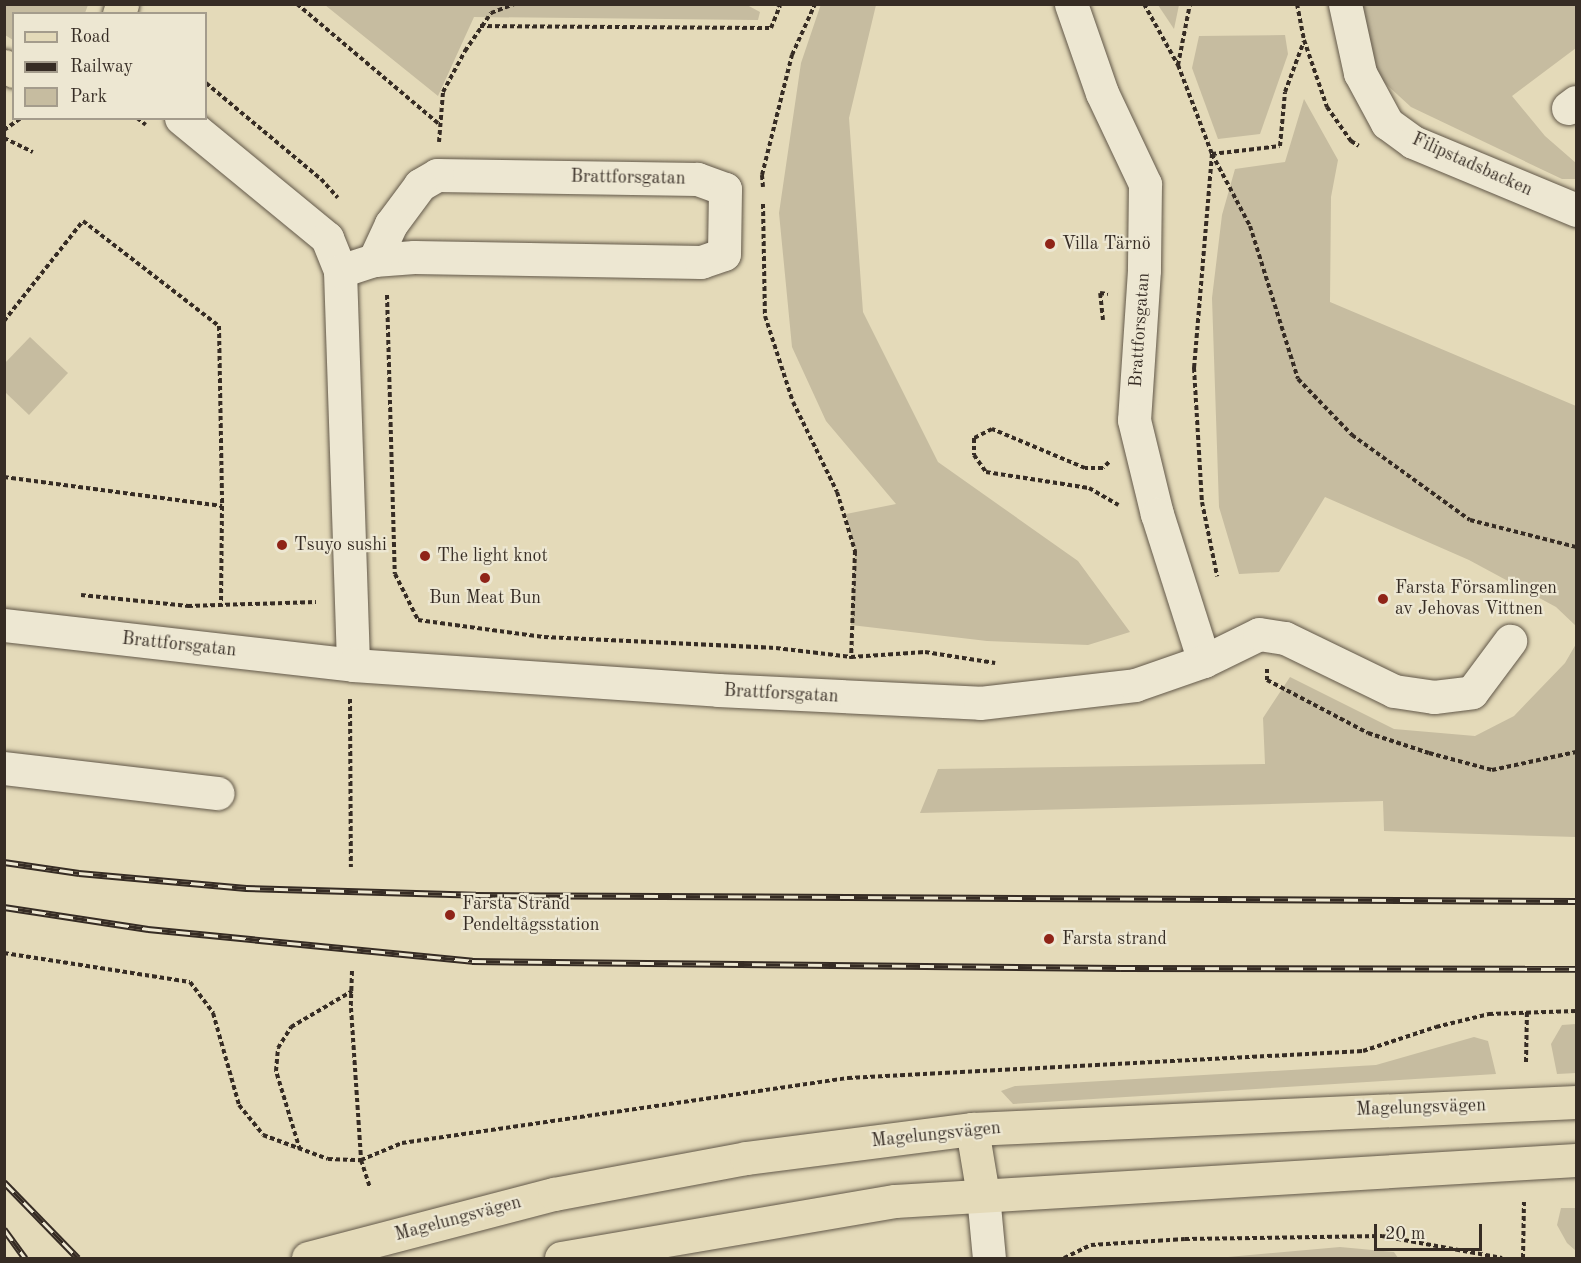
<!DOCTYPE html>
<html>
<head>
<meta charset="utf-8">
<style>
	body { margin:0 }
	#map { position:relative; width:1581px; height:1263px; overflow:hidden; background:#e4dab9; font-family:"Old Standard TT",serif }
	div>[style] { position:absolute }
	.green>* { inset:0; background:#c6bca0 }
	.path>* { height:4px; margin-top:-2px; transform-origin:0; background:repeating-linear-gradient(90deg,#362c24 0 4.5px,transparent 0 7.5px) }
	.roads { filter:drop-shadow(0 0 2px #625849) drop-shadow(0 0 2px #625849) }
	.minor>* { height:33px; margin:-16.5px; padding:0 16.5px; transform-origin:16.5px; border-radius:16.5px; background:#ede7d2 }
	.major>* { height:33px; margin:-16.5px; padding:0 16.5px; transform-origin:16.5px; border-radius:16.5px; background:#e4dab9 }
	.rail>* { height:7px; margin-top:-3.5px; transform-origin:0; background:repeating-linear-gradient(90deg,#ede7d2 0 14px,#362c24 0 28px); box-sizing:border-box; border-block:2px solid #362c24 }
	.dots>* { width:16px; height:16px; translate:-50% -50%; box-sizing:border-box; border:3px solid #ede7d2; border-radius:50% }
	span { translate:-50% -50%; white-space:nowrap; text-align:center; line-height:1.15; -webkit-text-stroke:4.5px #ede7d2; paint-order:stroke }
	.street-label { font-size:18px; color:#362c24 }
	.poi-label { font-size:18px; color:#362c24 }
	.left { translate:0 -50%; text-align:left }
	.frame { position:absolute; inset:0; border:6px solid #362c24; pointer-events:none }
	.legend { position:absolute; left:12px; top:12px; width:195px; height:108px; box-sizing:border-box; background:#ede7d2; border:2px solid #a49c8c; margin:0; padding:8px 10px; list-style:none; font-size:18px; color:#362c24 }
	.legend li { display:flex; align-items:center; gap:12px; height:30px }
	.legend b { width:30px; border:2px solid #a49c8c }
	.scale { position:absolute; left:1374px; top:1224px; width:108px; height:27px; box-sizing:border-box; border:3px solid #362c24; border-top:0; padding-left:8px; font-size:18px; line-height:21px; white-space:nowrap; color:#362c24; -webkit-text-stroke:4px #ede7d2; paint-order:stroke }
</style>
</head>
<body>
<div id="map">
	<div class="green">
		<div style="clip-path:polygon(821px 4px,876px 5px,849px 118px,863px 312px,938px 462px,1078px 561px,1130px 632px,1088px 645px,987px 641px,851px 625px,855px 551px,846px 514px,896px 504px,826px 421px,792px 347px,779px 213px,801px 63px)"></div>
		<div style="clip-path:polygon(4px 5px,5px 4px,88px 5px,85px 13px,14px 14px,13px 40px,5px 35px)"></div>
		<div style="clip-path:polygon(747px 5px,760px 12px,758px 20px,474px 17px,438px 96px,325px 5px)"></div>
		<div style="clip-path:polygon(1158px 5px,1179px 5px,1174px 29px)"></div>
		<div style="clip-path:polygon(1357px 5px,1576px 5px,1576px 48px,1512px 96px,1545px 136px,1576px 163px,1576px 179px,1562px 179px,1411px 107px,1375px 74px)"></div>
		<div style="clip-path:polygon(1285px 35px,1288px 54px,1260px 134px,1218px 139px,1192px 68px,1199px 36px)"></div>
		<div style="clip-path:polygon(1304px 99px,1338px 160px,1331px 197px,1330px 302px,1576px 406px,1576px 626px,1556px 607px,1469px 560px,1325px 497px,1279px 572px,1239px 574px,1219px 507px,1212px 298px,1222px 215px,1235px 169px,1285px 162px)"></div>
		<div style="clip-path:polygon(30px 337px,68px 373px,29px 415px,5px 392px,4px 364px)"></div>
		<div style="clip-path:polygon(1576px 644px,1576px 837px,1384px 831px,1383px 801px,920px 813px,938px 769px,1265px 764px,1263px 718px,1290px 677px,1394px 729px,1475px 736px,1514px 716px,1565px 663px)"></div>
		<div style="clip-path:polygon(1576px 1024px,1576px 1073px,1557px 1074px,1551px 1044px,1562px 1025px)"></div>
		<div style="clip-path:polygon(1474px 1037px,1488px 1041px,1496px 1074px,1013px 1104px,1001px 1091px,1015px 1086px,1376px 1065px)"></div>
		<div style="clip-path:polygon(1561px 1208px,1576px 1208px,1576px 1251px,1567px 1243px,1557px 1225px)"></div>
		<div style="clip-path:polygon(1340px 1247px,1394px 1252px,1398px 1258px,1217px 1258px)"></div>
	</div>
	<div class="path">
		<div style="left:297px;top:4px;width:187px;rotate:40.2deg"></div>
		<div style="left:1144px;top:4px;width:70px;rotate:60.9deg"></div>
		<div style="left:1178px;top:65px;width:95px;rotate:69.1deg"></div>
		<div style="left:1212px;top:154px;width:81px;rotate:62.2deg"></div>
		<div style="left:1250px;top:226px;width:160px;rotate:72.6deg"></div>
		<div style="left:1298px;top:379px;width:78px;rotate:46deg"></div>
		<div style="left:1352px;top:435px;width:145px;rotate:35.8deg"></div>
		<div style="left:1470px;top:520px;width:109px;rotate:14.3deg"></div>
		<div style="left:1297px;top:4px;width:37px;rotate:79deg"></div>
		<div style="left:1304px;top:40px;width:71px;rotate:71.1deg"></div>
		<div style="left:1327px;top:107px;width:42px;rotate:54.8deg"></div>
		<div style="left:1351px;top:141px;width:9px;rotate:32deg"></div>
		<div style="left:480px;top:26px;width:291px;rotate:0.4deg"></div>
		<div style="left:771px;top:28px;width:24px;rotate:-68deg"></div>
		<div style="left:780px;top:6px;width:4px;rotate:-146deg"></div>
		<div style="left:1178px;top:65px;width:62px;rotate:-78.9deg"></div>
		<div style="left:206px;top:83px;width:150px;rotate:39.9deg"></div>
		<div style="left:321px;top:179px;width:25px;rotate:48deg"></div>
		<div style="left:137px;top:118px;width:11px;rotate:38deg"></div>
		<div style="left:4px;top:130px;width:21px;rotate:-35deg"></div>
		<div style="left:4px;top:138px;width:32px;rotate:26deg"></div>
		<div style="left:439px;top:142px;width:50px;rotate:-85.4deg"></div>
		<div style="left:443px;top:92px;width:47px;rotate:-61.8deg"></div>
		<div style="left:465px;top:51px;width:46px;rotate:-55.6deg"></div>
		<div style="left:491px;top:13px;width:26px;rotate:-21deg"></div>
		<div style="left:1212px;top:154px;width:215px;rotate:94.8deg"></div>
		<div style="left:1194px;top:368px;width:134px;rotate:86.6deg"></div>
		<div style="left:1202px;top:502px;width:76px;rotate:78.5deg"></div>
		<div style="left:1212px;top:154px;width:68px;rotate:-6.7deg"></div>
		<div style="left:1280px;top:146px;width:54px;rotate:-84.7deg"></div>
		<div style="left:1285px;top:92px;width:54px;rotate:-69.6deg"></div>
		<div style="left:763px;top:187px;width:12px;rotate:-95deg"></div>
		<div style="left:762px;top:175px;width:124px;rotate:-76deg"></div>
		<div style="left:792px;top:55px;width:56px;rotate:-65.7deg"></div>
		<div style="left:763px;top:204px;width:112px;rotate:89deg"></div>
		<div style="left:765px;top:316px;width:90px;rotate:72deg"></div>
		<div style="left:793px;top:402px;width:100px;rotate:63.9deg"></div>
		<div style="left:837px;top:492px;width:62px;rotate:73deg"></div>
		<div style="left:855px;top:551px;width:108px;rotate:92.1deg"></div>
		<div style="left:387px;top:295px;width:279px;rotate:88.4deg"></div>
		<div style="left:395px;top:574px;width:51px;rotate:63.4deg"></div>
		<div style="left:418px;top:620px;width:127px;rotate:7.7deg"></div>
		<div style="left:544px;top:637px;width:232px;rotate:2.7deg"></div>
		<div style="left:776px;top:648px;width:76px;rotate:6.8deg"></div>
		<div style="left:851px;top:657px;width:74px;rotate:-3.9deg"></div>
		<div style="left:925px;top:652px;width:71px;rotate:8.9deg"></div>
		<div style="left:1103px;top:320px;width:27px;rotate:-96deg"></div>
		<div style="left:1100px;top:293px;width:8px;rotate:7deg"></div>
		<div style="left:4px;top:321px;width:127px;rotate:-51.7deg"></div>
		<div style="left:83px;top:221px;width:172px;rotate:37.7deg"></div>
		<div style="left:219px;top:326px;width:180px;rotate:89deg"></div>
		<div style="left:1109px;top:462px;width:8px;rotate:135deg"></div>
		<div style="left:1103px;top:468px;width:18px;rotate:180deg"></div>
		<div style="left:1085px;top:468px;width:101px;rotate:-157.2deg"></div>
		<div style="left:992px;top:429px;width:20px;rotate:153deg"></div>
		<div style="left:974px;top:438px;width:17px;rotate:90deg"></div>
		<div style="left:974px;top:455px;width:21px;rotate:55deg"></div>
		<div style="left:986px;top:472px;width:104px;rotate:8.8deg"></div>
		<div style="left:1089px;top:488px;width:34px;rotate:30deg"></div>
		<div style="left:4px;top:477px;width:220px;rotate:7.6deg"></div>
		<div style="left:222px;top:506px;width:99px;rotate:90.6deg"></div>
		<div style="left:81px;top:595px;width:108px;rotate:5.9deg"></div>
		<div style="left:188px;top:606px;width:128px;rotate:-1.8deg"></div>
		<div style="left:1267px;top:669px;width:11px;rotate:90deg"></div>
		<div style="left:1267px;top:680px;width:114px;rotate:27.7deg"></div>
		<div style="left:1368px;top:733px;width:64px;rotate:18.2deg"></div>
		<div style="left:1429px;top:753px;width:65px;rotate:15.1deg"></div>
		<div style="left:1492px;top:770px;width:86px;rotate:-12.1deg"></div>
		<div style="left:350px;top:699px;width:168px;rotate:89.7deg"></div>
		<div style="left:4px;top:953px;width:188px;rotate:8.9deg"></div>
		<div style="left:190px;top:982px;width:39px;rotate:53deg"></div>
		<div style="left:213px;top:1013px;width:96px;rotate:74.2deg"></div>
		<div style="left:239px;top:1105px;width:38px;rotate:51deg"></div>
		<div style="left:263px;top:1135px;width:69px;rotate:20.3deg"></div>
		<div style="left:328px;top:1159px;width:33px;rotate:2deg"></div>
		<div style="left:361px;top:1160px;width:44px;rotate:-22.5deg"></div>
		<div style="left:402px;top:1143px;width:451px;rotate:-8.3deg"></div>
		<div style="left:848px;top:1078px;width:516px;rotate:-3deg"></div>
		<div style="left:1363px;top:1051px;width:77px;rotate:-18.2deg"></div>
		<div style="left:1436px;top:1027px;width:55px;rotate:-13.8deg"></div>
		<div style="left:1489px;top:1014px;width:87px;rotate:-2deg"></div>
		<div style="left:352px;top:971px;width:37px;rotate:92deg"></div>
		<div style="left:351px;top:1008px;width:152px;rotate:86.2deg"></div>
		<div style="left:361px;top:1160px;width:28px;rotate:72deg"></div>
		<div style="left:1526px;top:1062px;width:51px;rotate:-88.9deg"></div>
		<div style="left:300px;top:1150px;width:83px;rotate:-106.9deg"></div>
		<div style="left:276px;top:1071px;width:23px;rotate:-85deg"></div>
		<div style="left:278px;top:1048px;width:25px;rotate:-58deg"></div>
		<div style="left:291px;top:1027px;width:71px;rotate:-30.5deg"></div>
		<div style="left:1064px;top:1258px;width:30px;rotate:-26deg"></div>
		<div style="left:1091px;top:1245px;width:94px;rotate:-3.7deg"></div>
		<div style="left:1185px;top:1239px;width:197px;rotate:-0.9deg"></div>
		<div style="left:1382px;top:1236px;width:122px;rotate:10.4deg"></div>
		<div style="left:1523px;top:1258px;width:56px;rotate:-89deg"></div>
	</div>
	<div class="roads">
		<div class="minor">
			<div style="left:1071px;top:4px;width:94px;rotate:70.8deg"></div>
			<div style="left:1102px;top:93px;width:101px;rotate:64.7deg"></div>
			<div style="left:1145px;top:184px;width:86px;rotate:90.7deg"></div>
			<div style="left:1144px;top:270px;width:150px;rotate:93.8deg"></div>
			<div style="left:1134px;top:420px;width:97px;rotate:76.3deg"></div>
			<div style="left:1157px;top:514px;width:154px;rotate:72.3deg"></div>
			<div style="left:1345px;top:4px;width:71px;rotate:77.7deg"></div>
			<div style="left:1360px;top:73px;width:57px;rotate:61.6deg"></div>
			<div style="left:1387px;top:123px;width:32px;rotate:36deg"></div>
			<div style="left:1413px;top:142px;width:177px;rotate:22.6deg"></div>
			<div style="left:1568px;top:108px;width:10px;rotate:-37deg"></div>
			<div style="left:181px;top:118px;width:189px;rotate:39.4deg"></div>
			<div style="left:327px;top:238px;width:35px;rotate:68deg"></div>
			<div style="left:340px;top:271px;width:394px;rotate:88.1deg"></div>
			<div style="left:340px;top:271px;width:36px;rotate:-18deg"></div>
			<div style="left:374px;top:260px;width:40px;rotate:-4.3deg"></div>
			<div style="left:414px;top:257px;width:287px;rotate:1deg"></div>
			<div style="left:701px;top:262px;width:24px;rotate:-19deg"></div>
			<div style="left:724px;top:254px;width:65px;rotate:-89.1deg"></div>
			<div style="left:725px;top:189px;width:30px;rotate:-160deg"></div>
			<div style="left:697px;top:179px;width:260px;rotate:-179.1deg"></div>
			<div style="left:437px;top:175px;width:20px;rotate:150deg"></div>
			<div style="left:420px;top:185px;width:49px;rotate:126.6deg"></div>
			<div style="left:391px;top:224px;width:40px;rotate:115deg"></div>
			<div style="left:4px;top:625px;width:351px;rotate:6.5deg"></div>
			<div style="left:353px;top:665px;width:366px;rotate:3.9deg"></div>
			<div style="left:718px;top:690px;width:262px;rotate:2.8deg"></div>
			<div style="left:980px;top:703px;width:156px;rotate:-6.6deg"></div>
			<div style="left:1135px;top:685px;width:73px;rotate:-19.2deg"></div>
			<div style="left:1204px;top:661px;width:61px;rotate:-26.1deg"></div>
			<div style="left:1259px;top:634px;width:26px;rotate:9deg"></div>
			<div style="left:1285px;top:638px;width:121px;rotate:25.9deg"></div>
			<div style="left:1394px;top:691px;width:40px;rotate:8.5deg"></div>
			<div style="left:1434px;top:697px;width:38px;rotate:-7deg"></div>
			<div style="left:1472px;top:692px;width:64px;rotate:-53.3deg"></div>
			<div style="left:4px;top:768px;width:215px;rotate:6.7deg"></div>
			<div style="left:983px;top:1195px;width:63px;rotate:84.6deg"></div>
		</div>
		<div class="major">
			<div style="left:119px;top:14px;width:10px;rotate:-73deg"></div>
			<div style="left:4px;top:66px;width:11px;rotate:27deg"></div>
			<div style="left:972px;top:1129px;width:67px;rotate:80.5deg"></div>
			<div style="left:308px;top:1258px;width:254px;rotate:-14.6deg"></div>
			<div style="left:554px;top:1194px;width:195px;rotate:-10.6deg"></div>
			<div style="left:746px;top:1158px;width:228px;rotate:-7.3deg"></div>
			<div style="left:972px;top:1129px;width:605px;rotate:-2.56deg"></div>
			<div style="left:561px;top:1258px;width:339px;rotate:-9.7deg"></div>
			<div style="left:895px;top:1201px;width:682px;rotate:-3.45deg"></div>
		</div>
	</div>
	<div class="rail">
		<div style="left:4px;top:862px;width:76px;rotate:8.3deg"></div>
		<div style="left:79px;top:873px;width:168px;rotate:5.1deg"></div>
		<div style="left:246px;top:888px;width:230px;rotate:1.7deg"></div>
		<div style="left:476px;top:895px;width:1100px;rotate:0.31deg"></div>
		<div style="left:4px;top:907px;width:146px;rotate:8.7deg"></div>
		<div style="left:148px;top:929px;width:326px;rotate:5.6deg"></div>
		<div style="left:472px;top:961px;width:649px;rotate:0.62deg"></div>
		<div style="left:1121px;top:968px;width:455px;rotate:0.1deg"></div>
		<div style="left:4px;top:1182px;width:106px;rotate:45.8deg"></div>
		<div style="left:4px;top:1229px;width:36px;rotate:54deg"></div>
	</div>
	<div class="dots">
		<div style="left:1050px;top:244px;background:#8f2418"></div>
		<div style="left:282px;top:545px;background:#8f2418"></div>
		<div style="left:425px;top:556px;background:#8f2418"></div>
		<div style="left:485px;top:578px;background:#8f2418"></div>
		<div style="left:1383px;top:599px;background:#8f2418"></div>
		<div style="left:450px;top:915px;background:#8f2418"></div>
		<div style="left:1049px;top:939px;background:#8f2418"></div>
	</div>
	<div class="street-label">
		<span style="left:1472px;top:165px;rotate:24deg">Filipstadsbacken</span>
		<span style="left:628px;top:178px;rotate:1deg">Brattforsgatan</span>
		<span style="left:1140px;top:330px;rotate:-86deg">Brattforsgatan</span>
		<span style="left:179px;top:645px;rotate:6deg">Brattforsgatan</span>
		<span style="left:781px;top:694px;rotate:3deg">Brattforsgatan</span>
		<span style="left:1421px;top:1108px;rotate:-2deg">Magelungsvägen</span>
		<span style="left:936px;top:1135px;rotate:-6deg">Magelungsvägen</span>
		<span style="left:458px;top:1219px;rotate:-15deg">Magelungsvägen</span>
	</div>
	<div class="poi-label">
		<span class="left" style="left:1062px;top:244px">Villa Tärnö</span>
		<span class="left" style="left:294px;top:545px">Tsuyo sushi</span>
		<span class="left" style="left:437px;top:556px">The light knot</span>
		<span class="left" style="left:1395px;top:599px">Farsta Församlingen<br>av Jehovas Vittnen</span>
		<span style="left:485px;top:598px">Bun Meat Bun</span>
		<span class="left" style="left:462px;top:915px">Farsta Strand<br>Pendeltågsstation</span>
		<span class="left" style="left:1062px;top:939px">Farsta strand</span>
	</div>
	<div class="frame"></div>
	<ul class="legend">
	<li><b style="height:8px;background:#e4dab9"></b>Road</li>
	<li><b style="height:8px;background:#362c24"></b>Railway</li>
	<li><b style="height:16px;background:#c6bca0"></b>Park</li>
	</ul>
	<div class="scale">20 m</div>
</div>
</body>
</html>
